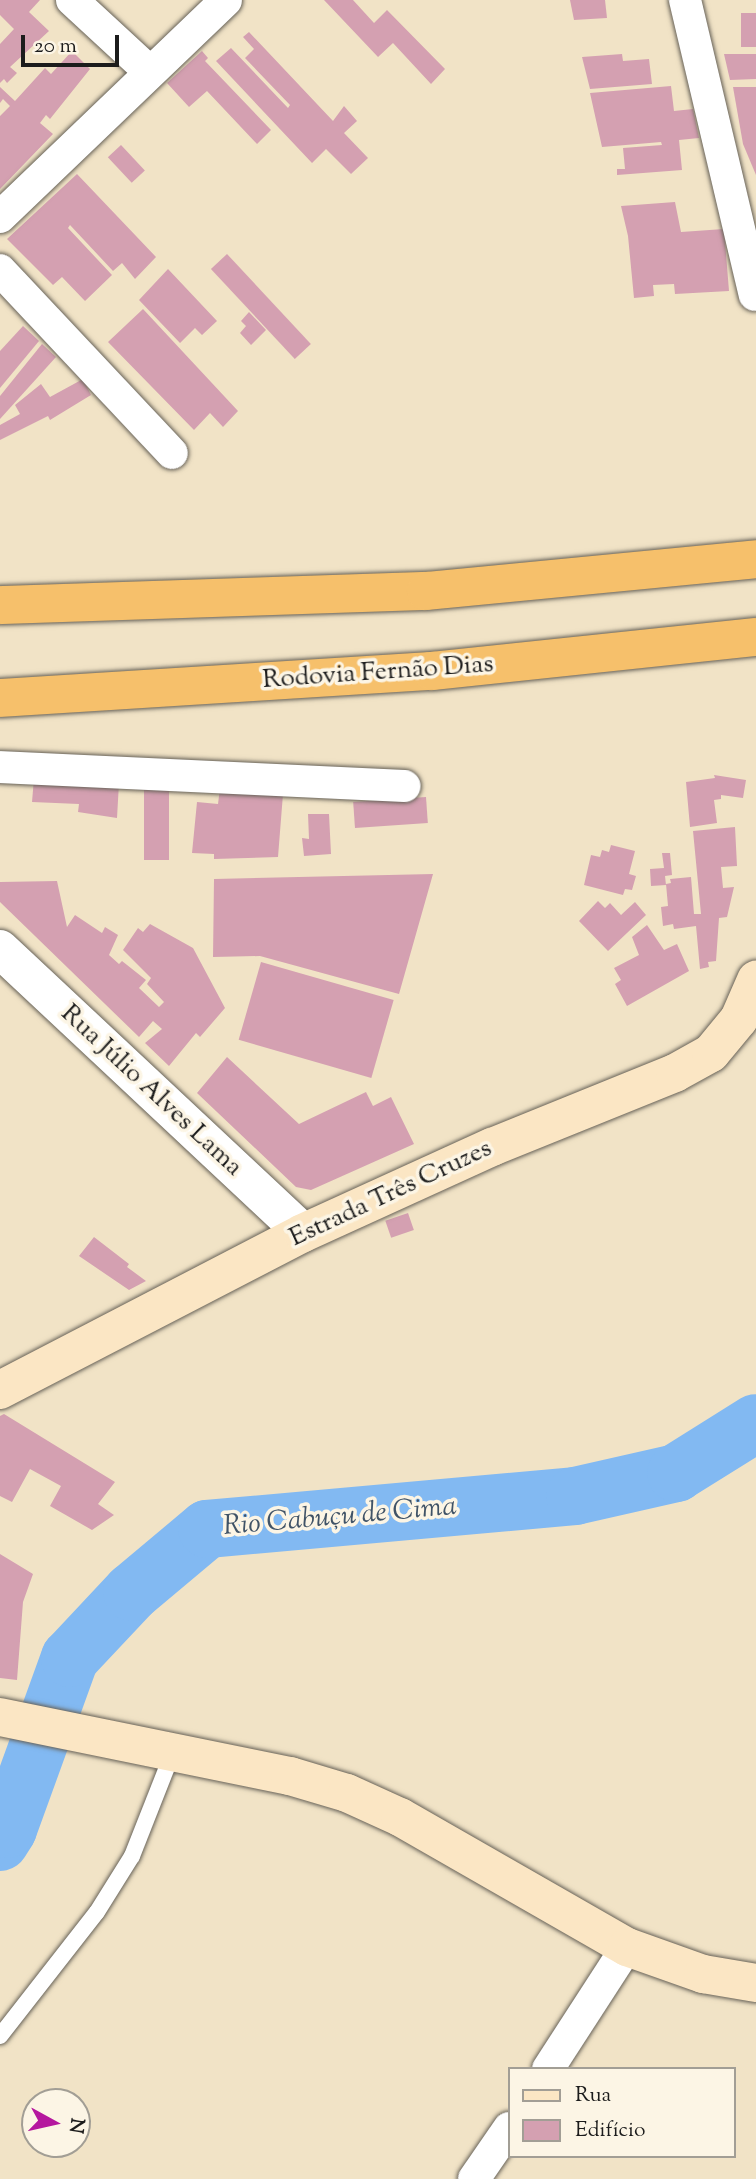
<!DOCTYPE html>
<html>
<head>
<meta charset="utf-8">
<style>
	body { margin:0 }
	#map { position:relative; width:756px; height:2179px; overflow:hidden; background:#f1e3c6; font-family:"Sorts Mill Goudy",serif }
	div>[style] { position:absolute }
	.river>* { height:58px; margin:-29px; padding:0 29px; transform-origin:29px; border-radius:29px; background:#82b9f2 }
	.building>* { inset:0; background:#d4a0b1; transform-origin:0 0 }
	.roads { filter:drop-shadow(0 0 2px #676258) drop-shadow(0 0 2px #676258) }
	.service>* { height:16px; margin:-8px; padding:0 8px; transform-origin:8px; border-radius:8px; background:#fff }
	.minor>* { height:32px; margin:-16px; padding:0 16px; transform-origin:16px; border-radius:16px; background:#fff }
	.tertiary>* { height:38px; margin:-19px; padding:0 19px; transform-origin:19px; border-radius:19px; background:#fff }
	.secondary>* { height:38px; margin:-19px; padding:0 19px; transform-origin:19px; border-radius:19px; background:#fbe6c4 }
	.motorway>* { height:38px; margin:-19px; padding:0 19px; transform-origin:19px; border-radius:19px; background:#f6c06b }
	span { translate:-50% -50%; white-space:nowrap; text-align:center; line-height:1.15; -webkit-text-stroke:7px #fcf5e5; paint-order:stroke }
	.street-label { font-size:26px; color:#1c1c1c }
	.water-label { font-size:28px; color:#405367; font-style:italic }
	.legend { position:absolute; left:508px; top:2067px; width:228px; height:91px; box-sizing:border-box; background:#fcf5e5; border:2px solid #a29e95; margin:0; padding:9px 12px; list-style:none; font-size:21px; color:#1c1c1c }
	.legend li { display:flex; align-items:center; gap:14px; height:35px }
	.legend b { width:35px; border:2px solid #a29e95 }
	.north { position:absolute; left:21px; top:2088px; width:70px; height:70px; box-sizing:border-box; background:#fcf5e5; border:2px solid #a29e95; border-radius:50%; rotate:98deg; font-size:19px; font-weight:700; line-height:28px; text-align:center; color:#1c1c1c }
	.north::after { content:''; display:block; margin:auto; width:24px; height:32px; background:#b5179e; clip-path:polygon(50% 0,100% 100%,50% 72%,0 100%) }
	.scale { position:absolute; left:21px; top:35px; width:98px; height:32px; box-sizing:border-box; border:4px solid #1c1c1c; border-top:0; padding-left:9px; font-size:21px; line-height:24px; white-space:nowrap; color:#1c1c1c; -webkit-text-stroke:5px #fcf5e5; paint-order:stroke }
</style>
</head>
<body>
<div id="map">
	<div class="river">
		<div style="left:0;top:1842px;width:15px;rotate:-58deg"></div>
		<div style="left:8px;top:1829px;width:182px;rotate:-70.1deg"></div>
		<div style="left:70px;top:1658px;width:91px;rotate:-46.8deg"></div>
		<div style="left:132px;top:1592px;width:98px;rotate:-40deg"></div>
		<div style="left:207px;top:1529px;width:369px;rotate:-5.1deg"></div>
		<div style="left:575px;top:1496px;width:104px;rotate:-12.8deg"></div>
		<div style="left:676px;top:1473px;width:94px;rotate:-32deg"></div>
	</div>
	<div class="building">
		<div style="clip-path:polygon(0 0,40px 0,29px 12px,49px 31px,10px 67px,17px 73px,7px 83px,4px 79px,0 83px,0 44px,14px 29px,0 15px)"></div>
		<div style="clip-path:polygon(324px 0,353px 0,374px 23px,387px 10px,445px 69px,431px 84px,393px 43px,378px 57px)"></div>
		<div style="clip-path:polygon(570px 0,605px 0,607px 18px,574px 20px)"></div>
		<div style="left:756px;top:13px;width:34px;height:15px;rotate:90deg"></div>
		<div style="clip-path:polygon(249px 32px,333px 121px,344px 106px,357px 121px,344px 133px,368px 158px,351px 174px,326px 149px,312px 163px,216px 61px,231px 48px,288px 108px,290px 105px,245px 58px,254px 49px,243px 37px)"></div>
		<div style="clip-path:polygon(72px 51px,90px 69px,50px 119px,46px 115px,40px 123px,53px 134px,0 189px,0 116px,10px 106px,3px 99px,0 103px,0 87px,15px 101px,45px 68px,51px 74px)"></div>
		<div style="clip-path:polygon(202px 51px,208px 58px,205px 61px,271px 130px,257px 144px,207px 91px,189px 107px,167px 83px)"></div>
		<div style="clip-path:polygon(622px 54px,623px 61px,649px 59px,652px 84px,590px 89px,582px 57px)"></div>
		<div style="clip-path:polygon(724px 54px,756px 54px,756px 79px,730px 80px)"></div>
		<div style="clip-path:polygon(671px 86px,674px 111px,693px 109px,699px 138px,679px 140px,682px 170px,617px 175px,617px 169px,625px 169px,623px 148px,662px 145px,661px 142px,602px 147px,590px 93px)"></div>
		<div style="clip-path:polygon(733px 87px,756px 87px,756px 175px,743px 144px)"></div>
		<div style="left:121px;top:145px;width:35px;height:18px;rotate:47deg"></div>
		<div style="clip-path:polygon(77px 174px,156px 257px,135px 279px,122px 263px,113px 271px,70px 225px,68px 228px,112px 275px,85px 301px,62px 277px,53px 285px,7px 239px)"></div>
		<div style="clip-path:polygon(675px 202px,681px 232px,724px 229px,729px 291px,675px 294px,674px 284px,653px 285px,654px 296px,634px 298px,628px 236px,621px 206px)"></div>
		<div style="left:227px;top:254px;width:123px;height:22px;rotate:47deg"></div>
		<div style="clip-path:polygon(168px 269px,217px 321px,202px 335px,195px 328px,180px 343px,139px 300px)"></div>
		<div style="clip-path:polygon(143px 309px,238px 411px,223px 427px,210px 413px,194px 430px,108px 342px)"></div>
		<div style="clip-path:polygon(249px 312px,266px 330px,251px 345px,240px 333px,246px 326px,241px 321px)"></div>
		<div style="clip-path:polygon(23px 326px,39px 341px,0 388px,0 351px)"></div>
		<div style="clip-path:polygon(42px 344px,56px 357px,0 419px,0 396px)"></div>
		<div style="clip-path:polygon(83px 379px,91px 395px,50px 420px,48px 416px,0 440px,0 425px,20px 414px,15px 405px,41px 384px,50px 397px)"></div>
		<div style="clip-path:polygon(714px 775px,746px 780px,743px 798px,721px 795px,721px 799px,714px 800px,717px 823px,690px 827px,686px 782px,715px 778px)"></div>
		<div style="clip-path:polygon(34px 778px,119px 783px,117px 818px,78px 812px,79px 804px,32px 802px)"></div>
		<div style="left:144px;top:785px;width:25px;height:75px"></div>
		<div style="clip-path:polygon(220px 788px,283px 794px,278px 857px,214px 859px,214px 854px,192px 853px,197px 802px,218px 804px)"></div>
		<div style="left:426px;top:797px;width:26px;height:73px;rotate:86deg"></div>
		<div style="clip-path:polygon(308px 814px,329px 814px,331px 854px,304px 856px,302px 838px,309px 839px)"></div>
		<div style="clip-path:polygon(735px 827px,737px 866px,721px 867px,723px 888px,734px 887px,727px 917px,719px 918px,716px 961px,708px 962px,709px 967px,700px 969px,696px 926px,674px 929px,673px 924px,663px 926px,661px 907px,668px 906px,666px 884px,671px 883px,670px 879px,691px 877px,694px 914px,701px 914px,693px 831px)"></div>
		<div style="clip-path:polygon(611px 845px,635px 851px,629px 874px,636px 876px,632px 890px,625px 889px,623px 895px,584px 885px,591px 855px,600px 857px,602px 850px,609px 852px)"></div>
		<div style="clip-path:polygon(662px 853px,670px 853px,672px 875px,665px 876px,666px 885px,651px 886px,650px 869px,664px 868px)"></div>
		<div style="clip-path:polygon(433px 874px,399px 994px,260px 956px,213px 957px,214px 879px)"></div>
		<div style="clip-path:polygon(57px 881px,67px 927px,75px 915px,102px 933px,105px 927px,118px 935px,109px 955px,119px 964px,122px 961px,146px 980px,139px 988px,159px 1007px,164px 1002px,147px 984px,151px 978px,123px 950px,138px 928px,143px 932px,150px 924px,193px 948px,225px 1008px,200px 1037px,196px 1033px,169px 1066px,145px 1043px,162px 1029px,153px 1021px,139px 1037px,0 902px,0 882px)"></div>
		<div style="clip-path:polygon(598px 901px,605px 908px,610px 903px,621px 915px,635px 902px,646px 915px,608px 951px,579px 921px)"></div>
		<div style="clip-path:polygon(647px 925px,664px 950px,677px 944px,689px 971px,627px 1006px,615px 984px,621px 980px,614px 968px,639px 955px,632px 937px)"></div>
		<div style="left:261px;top:962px;width:138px;height:81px;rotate:16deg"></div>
		<div style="clip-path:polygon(227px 1057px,299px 1124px,366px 1092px,373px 1106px,391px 1097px,414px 1144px,311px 1190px,296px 1187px,197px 1093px)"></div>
		<div style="left:408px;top:1213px;width:18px;height:24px;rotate:71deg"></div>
		<div style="clip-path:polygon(94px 1237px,129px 1264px,127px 1267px,146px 1281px,129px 1290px,79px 1256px)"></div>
		<div style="clip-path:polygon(4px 1414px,115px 1482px,98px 1504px,114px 1515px,92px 1530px,50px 1506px,61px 1486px,30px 1469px,12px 1502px,0 1496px,0 1416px)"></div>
		<div style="clip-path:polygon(0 1554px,33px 1574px,23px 1602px,17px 1680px,0 1678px)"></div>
	</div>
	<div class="roads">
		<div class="service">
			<div style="left:0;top:2036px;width:157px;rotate:-52deg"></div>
			<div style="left:97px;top:1912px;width:66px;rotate:-58deg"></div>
			<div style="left:132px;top:1856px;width:112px;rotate:-68.5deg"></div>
		</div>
		<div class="minor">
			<div style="left:72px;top:0;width:105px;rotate:42.7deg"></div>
			<div style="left:685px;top:0;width:303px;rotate:76.7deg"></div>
			<div style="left:0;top:217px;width:313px;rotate:-43.8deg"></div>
			<div style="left:0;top:270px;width:251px;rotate:46.8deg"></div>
			<div style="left:0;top:767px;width:405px;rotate:2.7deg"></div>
			<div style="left:548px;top:2069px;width:145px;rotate:-57.1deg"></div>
			<div style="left:474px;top:2179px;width:62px;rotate:-55.5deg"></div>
		</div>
		<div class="tertiary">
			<div style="left:0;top:949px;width:415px;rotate:43.1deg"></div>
		</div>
		<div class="secondary">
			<div style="left:0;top:1390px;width:341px;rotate:-27.4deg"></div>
			<div style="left:303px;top:1233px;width:208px;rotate:-24.5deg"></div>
			<div style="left:492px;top:1147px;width:197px;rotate:-22deg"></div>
			<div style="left:675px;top:1073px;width:41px;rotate:-29.1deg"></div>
			<div style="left:711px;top:1053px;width:44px;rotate:-50.5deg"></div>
			<div style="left:739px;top:1019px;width:43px;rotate:-66.4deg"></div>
			<div style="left:0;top:1717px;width:296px;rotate:11.5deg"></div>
			<div style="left:290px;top:1776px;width:59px;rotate:16.6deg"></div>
			<div style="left:347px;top:1793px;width:58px;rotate:24.4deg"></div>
			<div style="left:400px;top:1817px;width:262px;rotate:29.8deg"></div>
			<div style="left:627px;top:1947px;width:81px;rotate:19.6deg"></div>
			<div style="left:703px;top:1974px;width:54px;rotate:9.6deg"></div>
		</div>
		<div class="motorway">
			<div style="left:0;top:605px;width:426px;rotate:-1.9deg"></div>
			<div style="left:426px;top:591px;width:332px;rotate:-5.5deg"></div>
			<div style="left:0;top:698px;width:433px;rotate:-3.6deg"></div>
			<div style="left:432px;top:671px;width:326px;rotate:-6deg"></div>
		</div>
	</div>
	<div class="street-label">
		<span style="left:378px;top:673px;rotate:-4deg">Rodovia Fernão Dias</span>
		<span style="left:151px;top:1091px;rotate:43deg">Rua Júlio Alves Lama</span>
		<span style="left:391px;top:1194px;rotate:-25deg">Estrada Três Cruzes</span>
	</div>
	<div class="water-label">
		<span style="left:340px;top:1517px;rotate:-5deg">Rio Cabuçu de Cima</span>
	</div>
	<ul class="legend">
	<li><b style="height:9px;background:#fbe6c4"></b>Rua</li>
	<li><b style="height:19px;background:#d4a0b1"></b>Edifício</li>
	</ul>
	<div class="north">N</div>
	<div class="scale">20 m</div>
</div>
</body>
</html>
